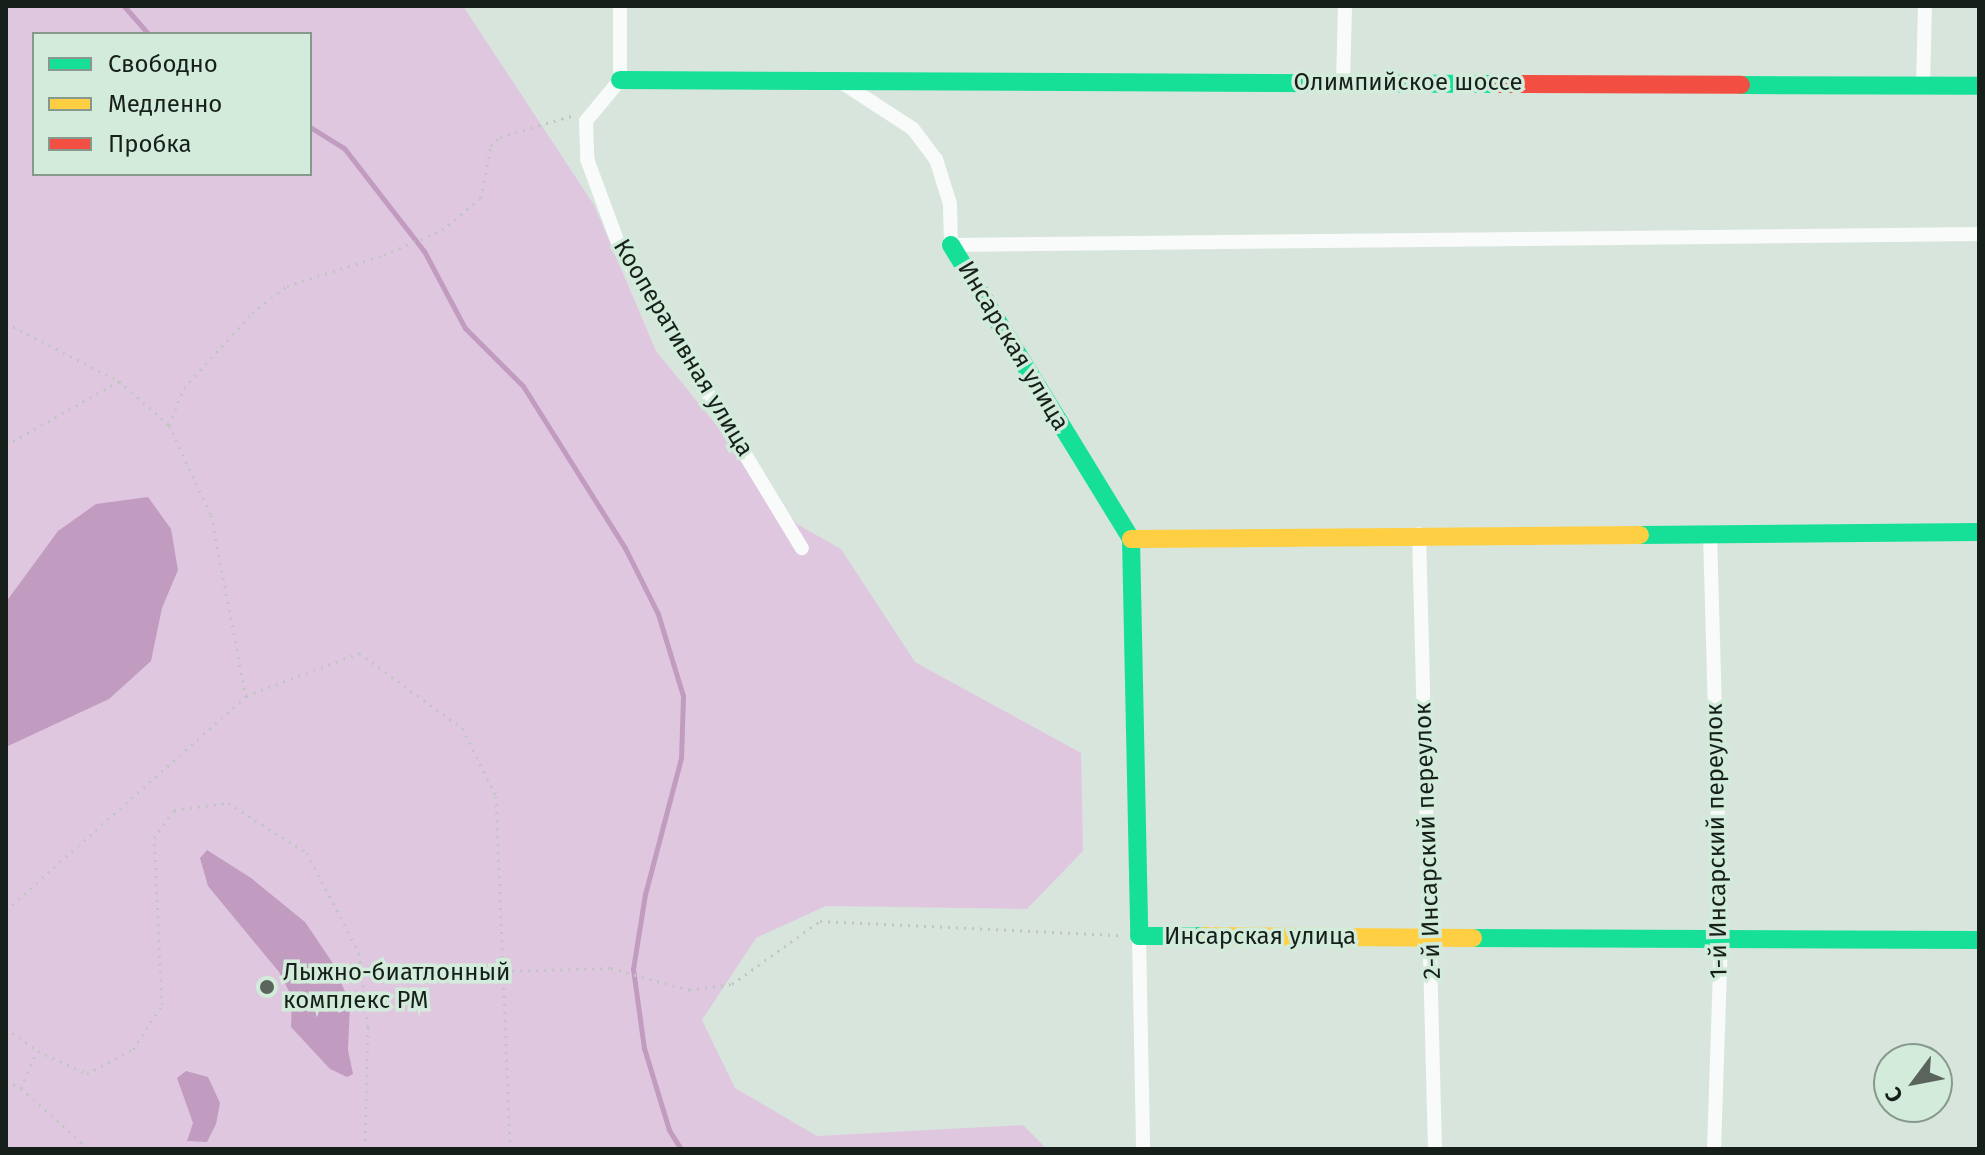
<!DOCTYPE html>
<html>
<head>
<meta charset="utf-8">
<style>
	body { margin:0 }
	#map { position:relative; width:1985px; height:1155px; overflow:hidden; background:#d8e5dc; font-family:"Fira Sans",sans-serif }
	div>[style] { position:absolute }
	.green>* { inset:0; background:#dfc8df }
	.water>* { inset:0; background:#c19bc0 }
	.stream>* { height:5px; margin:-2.5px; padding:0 2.5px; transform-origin:2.5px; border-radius:2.5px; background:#c19bc0 }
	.path>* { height:3px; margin-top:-1.5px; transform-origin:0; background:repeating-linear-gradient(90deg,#c2c6c2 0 2px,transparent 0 8px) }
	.street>* { height:14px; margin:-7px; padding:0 7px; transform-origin:7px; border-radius:7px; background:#f9fbfa }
	.fast>* { height:18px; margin:-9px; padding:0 9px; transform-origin:9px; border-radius:9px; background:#16e098 }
	.slow>* { height:18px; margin:-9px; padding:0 9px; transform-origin:9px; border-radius:9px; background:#ffcf43 }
	.jam>* { height:18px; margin:-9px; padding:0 9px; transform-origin:9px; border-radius:9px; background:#f24e42 }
	.dots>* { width:22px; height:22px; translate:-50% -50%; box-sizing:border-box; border:4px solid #d2ebda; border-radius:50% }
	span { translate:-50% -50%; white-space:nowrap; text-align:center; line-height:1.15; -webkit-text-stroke:7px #d2ebda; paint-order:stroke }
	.street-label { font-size:24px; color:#161f19 }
	.poi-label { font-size:24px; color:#161f19 }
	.left { translate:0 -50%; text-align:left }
	.frame { position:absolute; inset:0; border:8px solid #161f19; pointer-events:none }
	.legend { position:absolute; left:32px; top:32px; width:280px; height:144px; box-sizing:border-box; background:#d2ebda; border:2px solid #87998d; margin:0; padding:10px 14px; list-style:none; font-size:24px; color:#161f19 }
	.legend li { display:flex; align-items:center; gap:16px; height:40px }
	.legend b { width:40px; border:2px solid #87998d }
	.north { position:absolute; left:1873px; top:1043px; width:80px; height:80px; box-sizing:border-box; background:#d2ebda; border:2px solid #87998d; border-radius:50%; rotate:238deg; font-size:22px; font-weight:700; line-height:32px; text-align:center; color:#161f19 }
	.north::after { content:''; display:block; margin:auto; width:28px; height:36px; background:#5a645d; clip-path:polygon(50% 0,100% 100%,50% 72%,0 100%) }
</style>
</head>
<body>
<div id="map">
	<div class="green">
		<div style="clip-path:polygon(evenodd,6px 6px,463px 6px,594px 205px,656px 351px,797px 524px,841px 549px,915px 662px,1081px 753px,1083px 851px,1027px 909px,826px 906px,756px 938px,702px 1020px,735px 1088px,817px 1136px,1023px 1125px,1047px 1149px,6px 1149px,6px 6px,34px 34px,310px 34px,310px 174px,34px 174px,34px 34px)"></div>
	</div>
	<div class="water">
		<div style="clip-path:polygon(148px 497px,171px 529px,178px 570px,162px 608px,151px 661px,109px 699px,6px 747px,6px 602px,58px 531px,96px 504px)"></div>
		<div style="clip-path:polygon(207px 850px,251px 878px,305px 922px,332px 962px,350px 1003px,348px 1050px,353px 1074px,347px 1077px,330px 1069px,291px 1027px,292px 997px,279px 972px,208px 886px,200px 858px)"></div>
		<div style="clip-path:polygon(186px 1071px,208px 1077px,220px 1103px,216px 1124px,207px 1142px,187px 1141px,193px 1123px,177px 1078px)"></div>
	</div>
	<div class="stream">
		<div style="left:124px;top:6px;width:37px;rotate:49deg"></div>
		<div style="left:310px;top:127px;width:40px;rotate:32deg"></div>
		<div style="left:344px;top:148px;width:130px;rotate:52.2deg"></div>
		<div style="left:424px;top:251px;width:87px;rotate:62deg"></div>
		<div style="left:465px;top:328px;width:82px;rotate:45deg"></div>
		<div style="left:523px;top:386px;width:191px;rotate:57.8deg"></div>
		<div style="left:625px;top:548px;width:74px;rotate:63.4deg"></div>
		<div style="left:658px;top:614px;width:86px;rotate:73deg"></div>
		<div style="left:683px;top:696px;width:62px;rotate:91.8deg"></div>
		<div style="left:681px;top:758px;width:141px;rotate:104.8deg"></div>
		<div style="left:645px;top:894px;width:76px;rotate:99.1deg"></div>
		<div style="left:633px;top:969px;width:80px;rotate:82.1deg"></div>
		<div style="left:644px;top:1048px;width:86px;rotate:73deg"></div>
		<div style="left:669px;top:1130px;width:22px;rotate:58deg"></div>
	</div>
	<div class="path">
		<div style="left:6px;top:323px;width:127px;rotate:27.2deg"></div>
		<div style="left:169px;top:425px;width:40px;rotate:-68deg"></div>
		<div style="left:184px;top:388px;width:101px;rotate:-47.8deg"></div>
		<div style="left:252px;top:313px;width:44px;rotate:-37.6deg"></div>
		<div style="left:287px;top:286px;width:102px;rotate:-17.7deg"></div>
		<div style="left:384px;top:255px;width:63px;rotate:-23.3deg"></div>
		<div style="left:442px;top:230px;width:50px;rotate:-39.4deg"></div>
		<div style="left:481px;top:198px;width:53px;rotate:-79.1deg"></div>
		<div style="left:491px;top:146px;width:13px;rotate:-45deg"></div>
		<div style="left:500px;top:137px;width:74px;rotate:-16.5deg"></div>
		<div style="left:6px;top:445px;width:130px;rotate:-29.5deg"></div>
		<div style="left:119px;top:381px;width:67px;rotate:41.3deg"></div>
		<div style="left:169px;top:425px;width:99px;rotate:65deg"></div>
		<div style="left:211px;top:515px;width:184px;rotate:79.1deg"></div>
		<div style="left:6px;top:910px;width:322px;rotate:-41.7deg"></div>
		<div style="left:246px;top:696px;width:121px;rotate:-20.8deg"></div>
		<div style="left:359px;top:653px;width:127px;rotate:36.1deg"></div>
		<div style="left:462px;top:728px;width:76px;rotate:63.4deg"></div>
		<div style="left:496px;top:796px;width:353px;rotate:87.7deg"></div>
		<div style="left:504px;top:971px;width:107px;rotate:-1.6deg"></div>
		<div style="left:611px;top:968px;width:81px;rotate:15.8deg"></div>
		<div style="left:689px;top:990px;width:43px;rotate:-7.9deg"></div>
		<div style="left:732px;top:984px;width:108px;rotate:-35.6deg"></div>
		<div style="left:820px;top:921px;width:300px;rotate:2.7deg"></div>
		<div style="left:6px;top:1028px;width:39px;rotate:36deg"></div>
		<div style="left:38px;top:1051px;width:54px;rotate:25.1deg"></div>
		<div style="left:87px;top:1074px;width:52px;rotate:-28.5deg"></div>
		<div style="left:133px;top:1049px;width:53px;rotate:-56.6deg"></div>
		<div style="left:162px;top:1005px;width:167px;rotate:-92.7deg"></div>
		<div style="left:154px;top:838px;width:34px;rotate:-54deg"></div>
		<div style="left:174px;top:810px;width:54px;rotate:-7.4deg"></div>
		<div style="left:228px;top:803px;width:93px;rotate:32.3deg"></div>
		<div style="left:307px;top:853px;width:113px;rotate:62.5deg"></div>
		<div style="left:359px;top:953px;width:75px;rotate:83.1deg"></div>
		<div style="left:368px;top:1027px;width:122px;rotate:91.4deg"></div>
		<div style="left:6px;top:1081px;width:17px;rotate:25deg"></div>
		<div style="left:21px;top:1088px;width:91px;rotate:41.9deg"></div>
		<div style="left:21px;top:1088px;width:40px;rotate:-66.6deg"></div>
	</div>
	<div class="street">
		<div style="left:620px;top:6px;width:74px;rotate:90deg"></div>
		<div style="left:620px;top:80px;width:53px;rotate:129.7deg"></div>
		<div style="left:586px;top:121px;width:38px;rotate:88deg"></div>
		<div style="left:587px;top:159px;width:95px;rotate:69.7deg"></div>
		<div style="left:620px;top:248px;width:351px;rotate:58.8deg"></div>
		<div style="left:841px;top:82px;width:86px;rotate:33.1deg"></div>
		<div style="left:913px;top:129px;width:38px;rotate:53deg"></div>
		<div style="left:936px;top:159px;width:47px;rotate:72.7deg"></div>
		<div style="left:950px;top:204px;width:41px;rotate:88.6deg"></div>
		<div style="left:951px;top:245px;width:1028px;rotate:-0.61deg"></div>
		<div style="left:1343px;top:83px;width:77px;rotate:-88.5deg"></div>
		<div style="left:1923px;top:86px;width:80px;rotate:-88.6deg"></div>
		<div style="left:1710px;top:533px;width:406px;rotate:88.4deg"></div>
		<div style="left:1721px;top:939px;width:210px;rotate:91.9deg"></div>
		<div style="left:1419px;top:534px;width:615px;rotate:88.51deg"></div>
		<div style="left:1139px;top:936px;width:213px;rotate:88.9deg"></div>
	</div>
	<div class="fast">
		<div style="left:620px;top:80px;width:877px;rotate:0.26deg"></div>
		<div style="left:1741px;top:85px;width:238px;rotate:0.2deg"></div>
		<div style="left:951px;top:245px;width:345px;rotate:58.5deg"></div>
		<div style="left:1131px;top:539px;width:397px;rotate:88.8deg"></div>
		<div style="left:1139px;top:936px;width:64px"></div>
		<div style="left:1640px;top:535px;width:339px;rotate:-0.5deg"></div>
		<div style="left:1473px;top:938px;width:506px;rotate:0.23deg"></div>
	</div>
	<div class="slow">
		<div style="left:1131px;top:539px;width:509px;rotate:-0.45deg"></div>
		<div style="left:1203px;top:936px;width:270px;rotate:0.4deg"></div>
	</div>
	<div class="jam">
		<div style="left:1497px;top:84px;width:244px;rotate:0.2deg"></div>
	</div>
	<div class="dots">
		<div style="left:267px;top:987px;background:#5a645d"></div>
	</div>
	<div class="street-label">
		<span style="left:1408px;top:83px">Олимпийское шоссе</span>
		<span style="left:1013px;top:346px;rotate:59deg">Инсарская улица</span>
		<span style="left:683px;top:348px;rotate:59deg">Кооперативная улица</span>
		<span style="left:1428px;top:841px;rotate:-92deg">2-й Инсарский переулок</span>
		<span style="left:1717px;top:841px;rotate:-91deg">1-й Инсарский переулок</span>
		<span style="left:1260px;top:937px">Инсарская улица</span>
	</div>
	<div class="poi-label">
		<span class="left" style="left:283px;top:987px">Лыжно-биатлонный<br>комплекс РМ</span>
	</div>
	<div class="frame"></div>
	<ul class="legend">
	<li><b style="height:10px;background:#16e098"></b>Свободно</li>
	<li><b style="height:10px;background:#ffcf43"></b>Медленно</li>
	<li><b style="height:10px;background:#f24e42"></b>Пробка</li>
	</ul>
	<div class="north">С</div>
</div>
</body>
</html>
